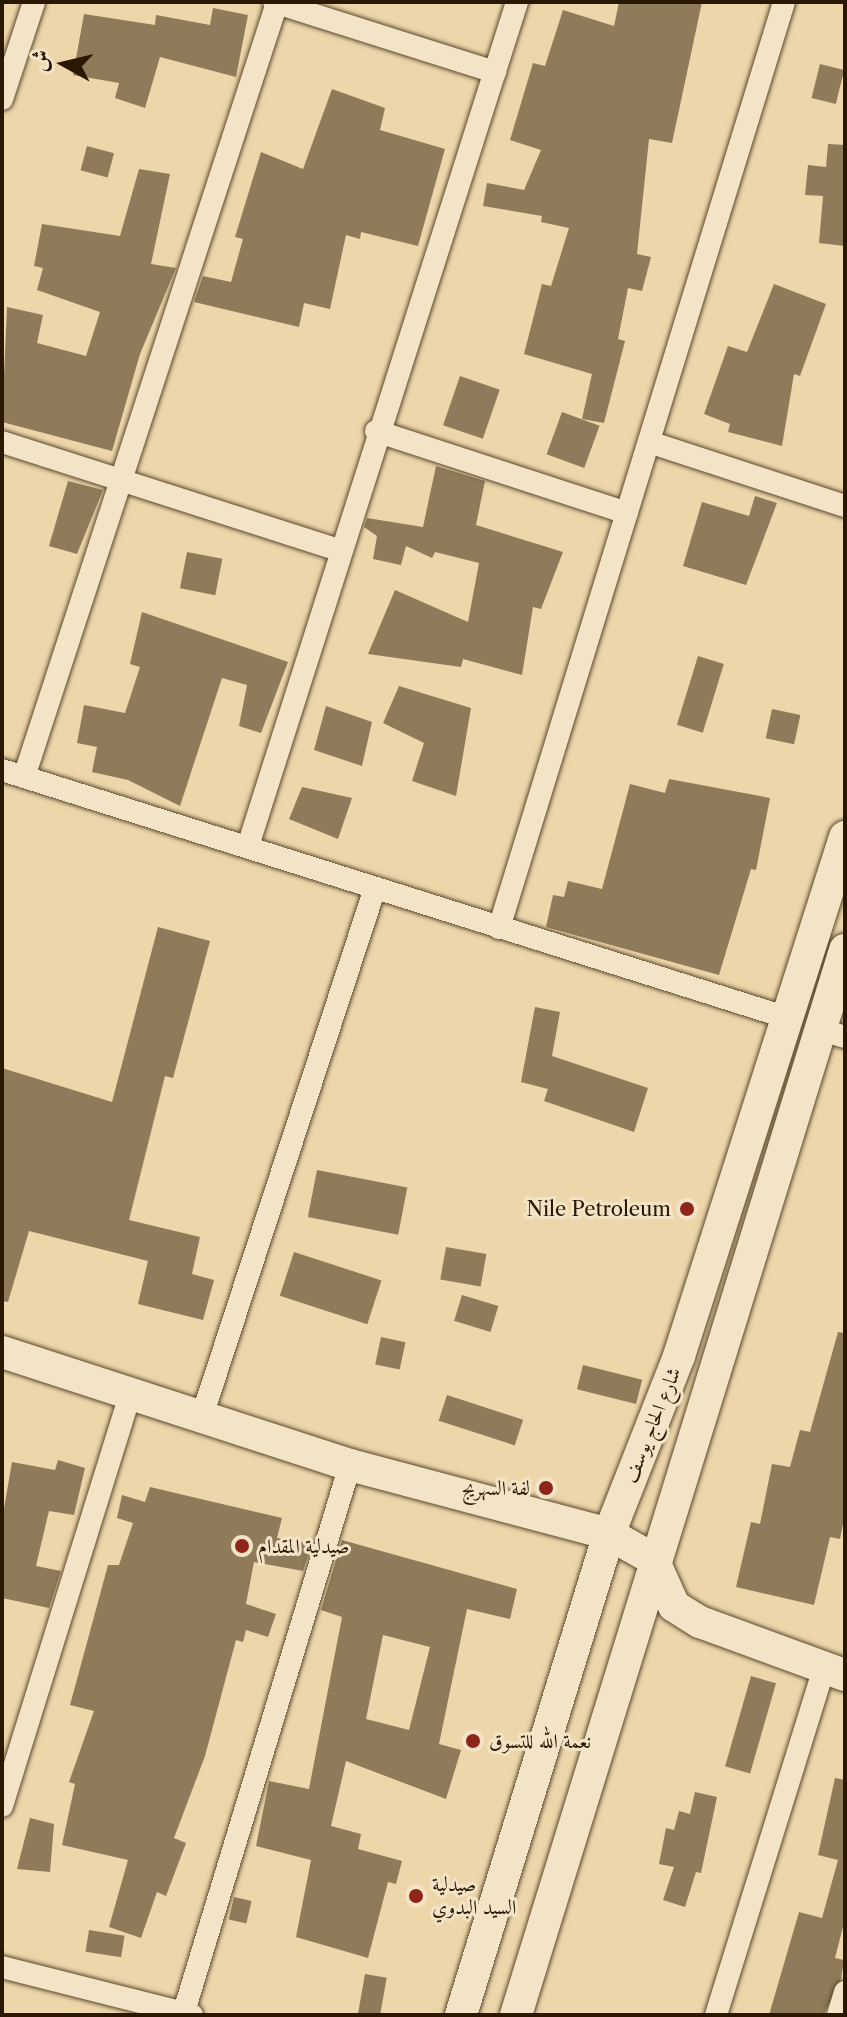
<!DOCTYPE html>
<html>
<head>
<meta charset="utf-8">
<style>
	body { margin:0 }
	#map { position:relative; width:847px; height:2017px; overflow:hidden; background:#edd6aa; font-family:"Libre Caslon Text",Amiri,serif }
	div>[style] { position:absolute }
	.building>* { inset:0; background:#8f7b59; transform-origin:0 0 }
	.roads { filter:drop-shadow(0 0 2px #5b482c) drop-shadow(0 0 2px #5b482c) }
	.street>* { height:22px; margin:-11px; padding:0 11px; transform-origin:11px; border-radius:11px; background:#f3e4c8 }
	.secondary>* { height:32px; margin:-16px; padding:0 16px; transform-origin:16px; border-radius:16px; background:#f3e4c8 }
	.dots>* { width:22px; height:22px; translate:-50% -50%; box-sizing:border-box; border:4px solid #f3e4c8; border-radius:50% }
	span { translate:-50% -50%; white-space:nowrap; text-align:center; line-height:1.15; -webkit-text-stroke:6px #f3e4c8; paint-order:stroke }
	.poi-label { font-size:20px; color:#2a1802 }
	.right { translate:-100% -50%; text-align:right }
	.left { translate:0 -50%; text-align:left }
	.street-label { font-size:20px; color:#2a1802 }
	.frame { position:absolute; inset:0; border:4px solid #2a1802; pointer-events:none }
	.north { position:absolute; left:24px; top:24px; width:80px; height:80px; -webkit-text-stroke:6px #f3e4c8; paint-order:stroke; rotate:278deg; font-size:22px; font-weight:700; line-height:32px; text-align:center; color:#2a1802 }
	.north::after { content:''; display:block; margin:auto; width:28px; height:36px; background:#2a1802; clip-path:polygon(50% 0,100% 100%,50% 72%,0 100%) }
</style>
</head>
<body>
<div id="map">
	<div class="building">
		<div style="clip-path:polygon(619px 2px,702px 2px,672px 143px,649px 139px,637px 254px,651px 257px,642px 291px,628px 288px,618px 339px,625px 341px,604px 423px,582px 419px,592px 374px,524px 354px,542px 284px,551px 286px,569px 228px,541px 222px,542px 216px,483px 206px,487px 183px,524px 190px,541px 150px,510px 140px,533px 63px,545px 66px,563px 10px,614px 26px)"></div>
		<div style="clip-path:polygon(213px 8px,248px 15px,236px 77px,160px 57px,145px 108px,115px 98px,119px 83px,73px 75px,84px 14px,155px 25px,156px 15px,210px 25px)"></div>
		<div style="left:820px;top:64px;width:25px;height:35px;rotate:14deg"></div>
		<div style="clip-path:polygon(332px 89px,385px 108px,380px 130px,445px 149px,418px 246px,361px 232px,360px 239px,346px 235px,330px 309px,304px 303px,299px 327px,194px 302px,203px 276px,231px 282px,243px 239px,235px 237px,261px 152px,303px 169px)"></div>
		<div style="clip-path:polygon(828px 144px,845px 145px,845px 246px,819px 243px,823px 196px,805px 195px,808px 165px,826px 167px)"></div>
		<div style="left:87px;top:146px;width:28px;height:25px;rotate:15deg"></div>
		<div style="clip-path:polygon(139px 169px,170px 174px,151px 264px,176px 268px,140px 354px,112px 451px,2px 422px,7px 307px,43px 315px,37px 343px,86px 356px,100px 312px,37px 290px,43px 268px,34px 266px,42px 224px,120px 236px)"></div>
		<div style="clip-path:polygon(774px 284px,826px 304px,800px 376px,794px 374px,782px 446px,728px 432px,730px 424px,704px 414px,728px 346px,747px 352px)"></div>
		<div style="left:460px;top:376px;width:42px;height:52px;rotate:19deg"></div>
		<div style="left:562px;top:412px;width:40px;height:45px;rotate:20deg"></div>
		<div style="clip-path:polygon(436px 466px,485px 481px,476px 525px,563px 552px,541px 609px,533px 607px,522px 675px,463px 659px,461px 667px,368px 654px,395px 590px,468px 622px,479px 563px,435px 552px,432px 558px,406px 546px,401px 565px,373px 559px,377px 536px,364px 527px,367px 518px,423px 527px)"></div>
		<div style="clip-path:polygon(68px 481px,103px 490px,77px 554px,49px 546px)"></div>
		<div style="clip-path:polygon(755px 496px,777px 503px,746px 585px,683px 566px,702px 502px,749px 516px)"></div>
		<div style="left:187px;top:552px;width:36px;height:37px;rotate:11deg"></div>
		<div style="clip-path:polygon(142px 612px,288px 662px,261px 733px,239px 726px,247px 685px,222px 678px,180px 806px,128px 780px,92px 772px,97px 747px,77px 743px,84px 705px,125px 713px,140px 667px,130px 664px)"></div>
		<div style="left:698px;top:656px;width:27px;height:72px;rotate:17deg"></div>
		<div style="clip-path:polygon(399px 686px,471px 708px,456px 796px,412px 781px,424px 743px,383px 723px)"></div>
		<div style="clip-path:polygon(326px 706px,372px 722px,362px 766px,314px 750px)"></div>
		<div style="left:772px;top:709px;width:29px;height:30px;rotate:12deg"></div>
		<div style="clip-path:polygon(669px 779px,770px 798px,756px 870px,751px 869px,719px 975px,546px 927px,553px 895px,564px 897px,568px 881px,602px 889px,630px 784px,665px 793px)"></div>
		<div style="clip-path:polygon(302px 787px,352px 798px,338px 839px,289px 819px)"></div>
		<div style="clip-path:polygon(158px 927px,210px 941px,173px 1078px,165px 1076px,129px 1220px,200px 1237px,192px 1274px,214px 1280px,203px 1320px,138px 1304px,148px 1261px,29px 1231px,8px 1302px,2px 1301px,2px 1068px,112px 1102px)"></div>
		<div style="clip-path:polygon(535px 1007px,560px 1012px,552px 1056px,648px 1088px,634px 1132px,544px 1101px,548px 1089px,521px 1082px)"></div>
		<div style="left:317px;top:1170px;width:92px;height:48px;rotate:11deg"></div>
		<div style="left:446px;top:1247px;width:41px;height:33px;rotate:10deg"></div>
		<div style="left:294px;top:1252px;width:92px;height:46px;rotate:18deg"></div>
		<div style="left:462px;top:1295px;width:38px;height:27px;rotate:17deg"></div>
		<div style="clip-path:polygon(838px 1332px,845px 1333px,845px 1514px,840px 1539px,830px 1537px,814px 1605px,736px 1587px,751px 1522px,760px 1524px,772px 1464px,790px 1467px,800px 1430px,810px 1432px)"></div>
		<div style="left:381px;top:1337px;width:25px;height:28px;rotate:12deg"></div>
		<div style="left:583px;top:1365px;width:61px;height:25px;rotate:14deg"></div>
		<div style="left:447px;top:1395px;width:80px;height:27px;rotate:18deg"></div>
		<div style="clip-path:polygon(58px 1460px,85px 1468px,74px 1515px,49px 1511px,47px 1519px,36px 1566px,61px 1571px,49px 1608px,2px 1598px,2px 1520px,12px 1462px,55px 1470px)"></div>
		<div style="clip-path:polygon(150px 1487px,282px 1518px,277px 1538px,312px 1544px,303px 1571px,254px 1562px,246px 1604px,276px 1614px,268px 1637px,246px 1630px,243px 1642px,236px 1640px,205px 1756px,174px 1838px,186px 1843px,166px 1896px,157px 1892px,141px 1938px,109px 1927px,128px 1860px,62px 1845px,75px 1784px,69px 1782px,94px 1711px,70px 1705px,108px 1565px,119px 1565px,133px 1523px,117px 1518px,122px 1495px,145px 1502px)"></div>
		<div style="clip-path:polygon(evenodd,342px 1540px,517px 1589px,510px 1619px,467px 1609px,439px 1744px,461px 1750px,446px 1799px,346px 1761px,331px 1826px,361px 1834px,358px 1849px,402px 1861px,396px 1884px,388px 1882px,368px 1958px,296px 1937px,311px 1860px,256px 1846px,269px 1781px,309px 1789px,342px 1617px,321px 1610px,342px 1540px,383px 1635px,430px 1647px,409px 1730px,366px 1719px,383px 1635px)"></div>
		<div style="left:751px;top:1676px;width:26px;height:94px;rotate:16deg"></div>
		<div style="clip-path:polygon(835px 1778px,845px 1780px,845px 1919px,835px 1958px,844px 1960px,841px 1979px,824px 2014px,769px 2015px,799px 1912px,822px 1918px,838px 1860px,818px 1855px)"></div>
		<div style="clip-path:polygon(695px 1792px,717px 1797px,701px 1873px,696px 1872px,685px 1907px,663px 1900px,674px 1867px,659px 1864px,666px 1828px,674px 1830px,679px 1811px,690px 1814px)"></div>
		<div style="clip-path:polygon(30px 1818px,54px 1824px,50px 1872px,17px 1869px)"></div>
		<div style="left:234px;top:1897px;width:18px;height:23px;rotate:13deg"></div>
		<div style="left:89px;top:1930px;width:36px;height:22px;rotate:9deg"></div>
		<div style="left:365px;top:1974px;width:22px;height:42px;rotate:10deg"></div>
	</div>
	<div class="roads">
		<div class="street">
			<div style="left:274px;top:2px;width:232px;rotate:17.6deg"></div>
			<div style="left:2px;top:99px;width:102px;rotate:-71.7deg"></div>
			<div style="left:376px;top:431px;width:264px;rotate:18.1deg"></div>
			<div style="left:2px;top:442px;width:354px;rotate:17.8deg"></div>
			<div style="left:649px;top:442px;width:206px;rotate:18.1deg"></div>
			<div style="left:2px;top:770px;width:824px;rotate:17.51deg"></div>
			<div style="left:24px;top:777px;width:814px;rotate:-71.9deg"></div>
			<div style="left:248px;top:846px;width:886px;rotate:-72.32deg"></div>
			<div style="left:499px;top:928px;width:969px;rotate:-72.89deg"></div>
			<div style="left:819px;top:1029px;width:27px;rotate:17deg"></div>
			<div style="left:202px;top:1416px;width:556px;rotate:-71.86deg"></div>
			<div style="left:2px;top:1806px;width:433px;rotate:-72.7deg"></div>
			<div style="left:2px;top:1967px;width:196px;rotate:14.2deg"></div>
			<div style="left:183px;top:2015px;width:575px;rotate:-73.11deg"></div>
			<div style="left:716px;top:2015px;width:362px;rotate:-72.7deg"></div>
			<div style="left:838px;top:2015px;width:24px;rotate:-73deg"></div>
		</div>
		<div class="secondary">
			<div style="left:2px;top:1352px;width:366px;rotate:18deg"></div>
			<div style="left:350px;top:1465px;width:268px;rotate:14.9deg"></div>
			<div style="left:609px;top:1534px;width:51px;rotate:29.6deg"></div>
			<div style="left:653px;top:1559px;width:51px;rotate:65.9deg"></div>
			<div style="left:674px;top:1606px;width:31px;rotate:32deg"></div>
			<div style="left:700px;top:1622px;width:154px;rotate:20.1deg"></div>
			<div style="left:461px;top:2015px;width:503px;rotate:-72.9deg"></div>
			<div style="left:609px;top:1534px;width:191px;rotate:-68.5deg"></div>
			<div style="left:679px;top:1356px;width:545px;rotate:-72.26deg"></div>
			<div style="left:516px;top:2015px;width:1115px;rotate:-72.83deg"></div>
		</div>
	</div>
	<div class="dots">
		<div style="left:687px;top:1209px;background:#8f2418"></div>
		<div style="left:546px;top:1488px;background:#8f2418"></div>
		<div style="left:242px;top:1546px;background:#8f2418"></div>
		<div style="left:473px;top:1741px;background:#8f2418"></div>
		<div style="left:416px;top:1896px;background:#8f2418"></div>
	</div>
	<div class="poi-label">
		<span class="right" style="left:671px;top:1209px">Nile Petroleum</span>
		<span class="right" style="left:530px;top:1488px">لفة السهريج</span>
		<span class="left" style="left:258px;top:1546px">صيدلية المقدام</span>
		<span class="left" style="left:489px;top:1741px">نعمة الله للتسوق</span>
		<span class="left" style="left:432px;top:1896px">صيدلية<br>السيد البدوي</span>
	</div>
	<div class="street-label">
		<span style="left:652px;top:1425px;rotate:-68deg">شارع الحاج يوسف</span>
	</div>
	<div class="frame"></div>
	<div class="north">ش</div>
</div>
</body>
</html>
